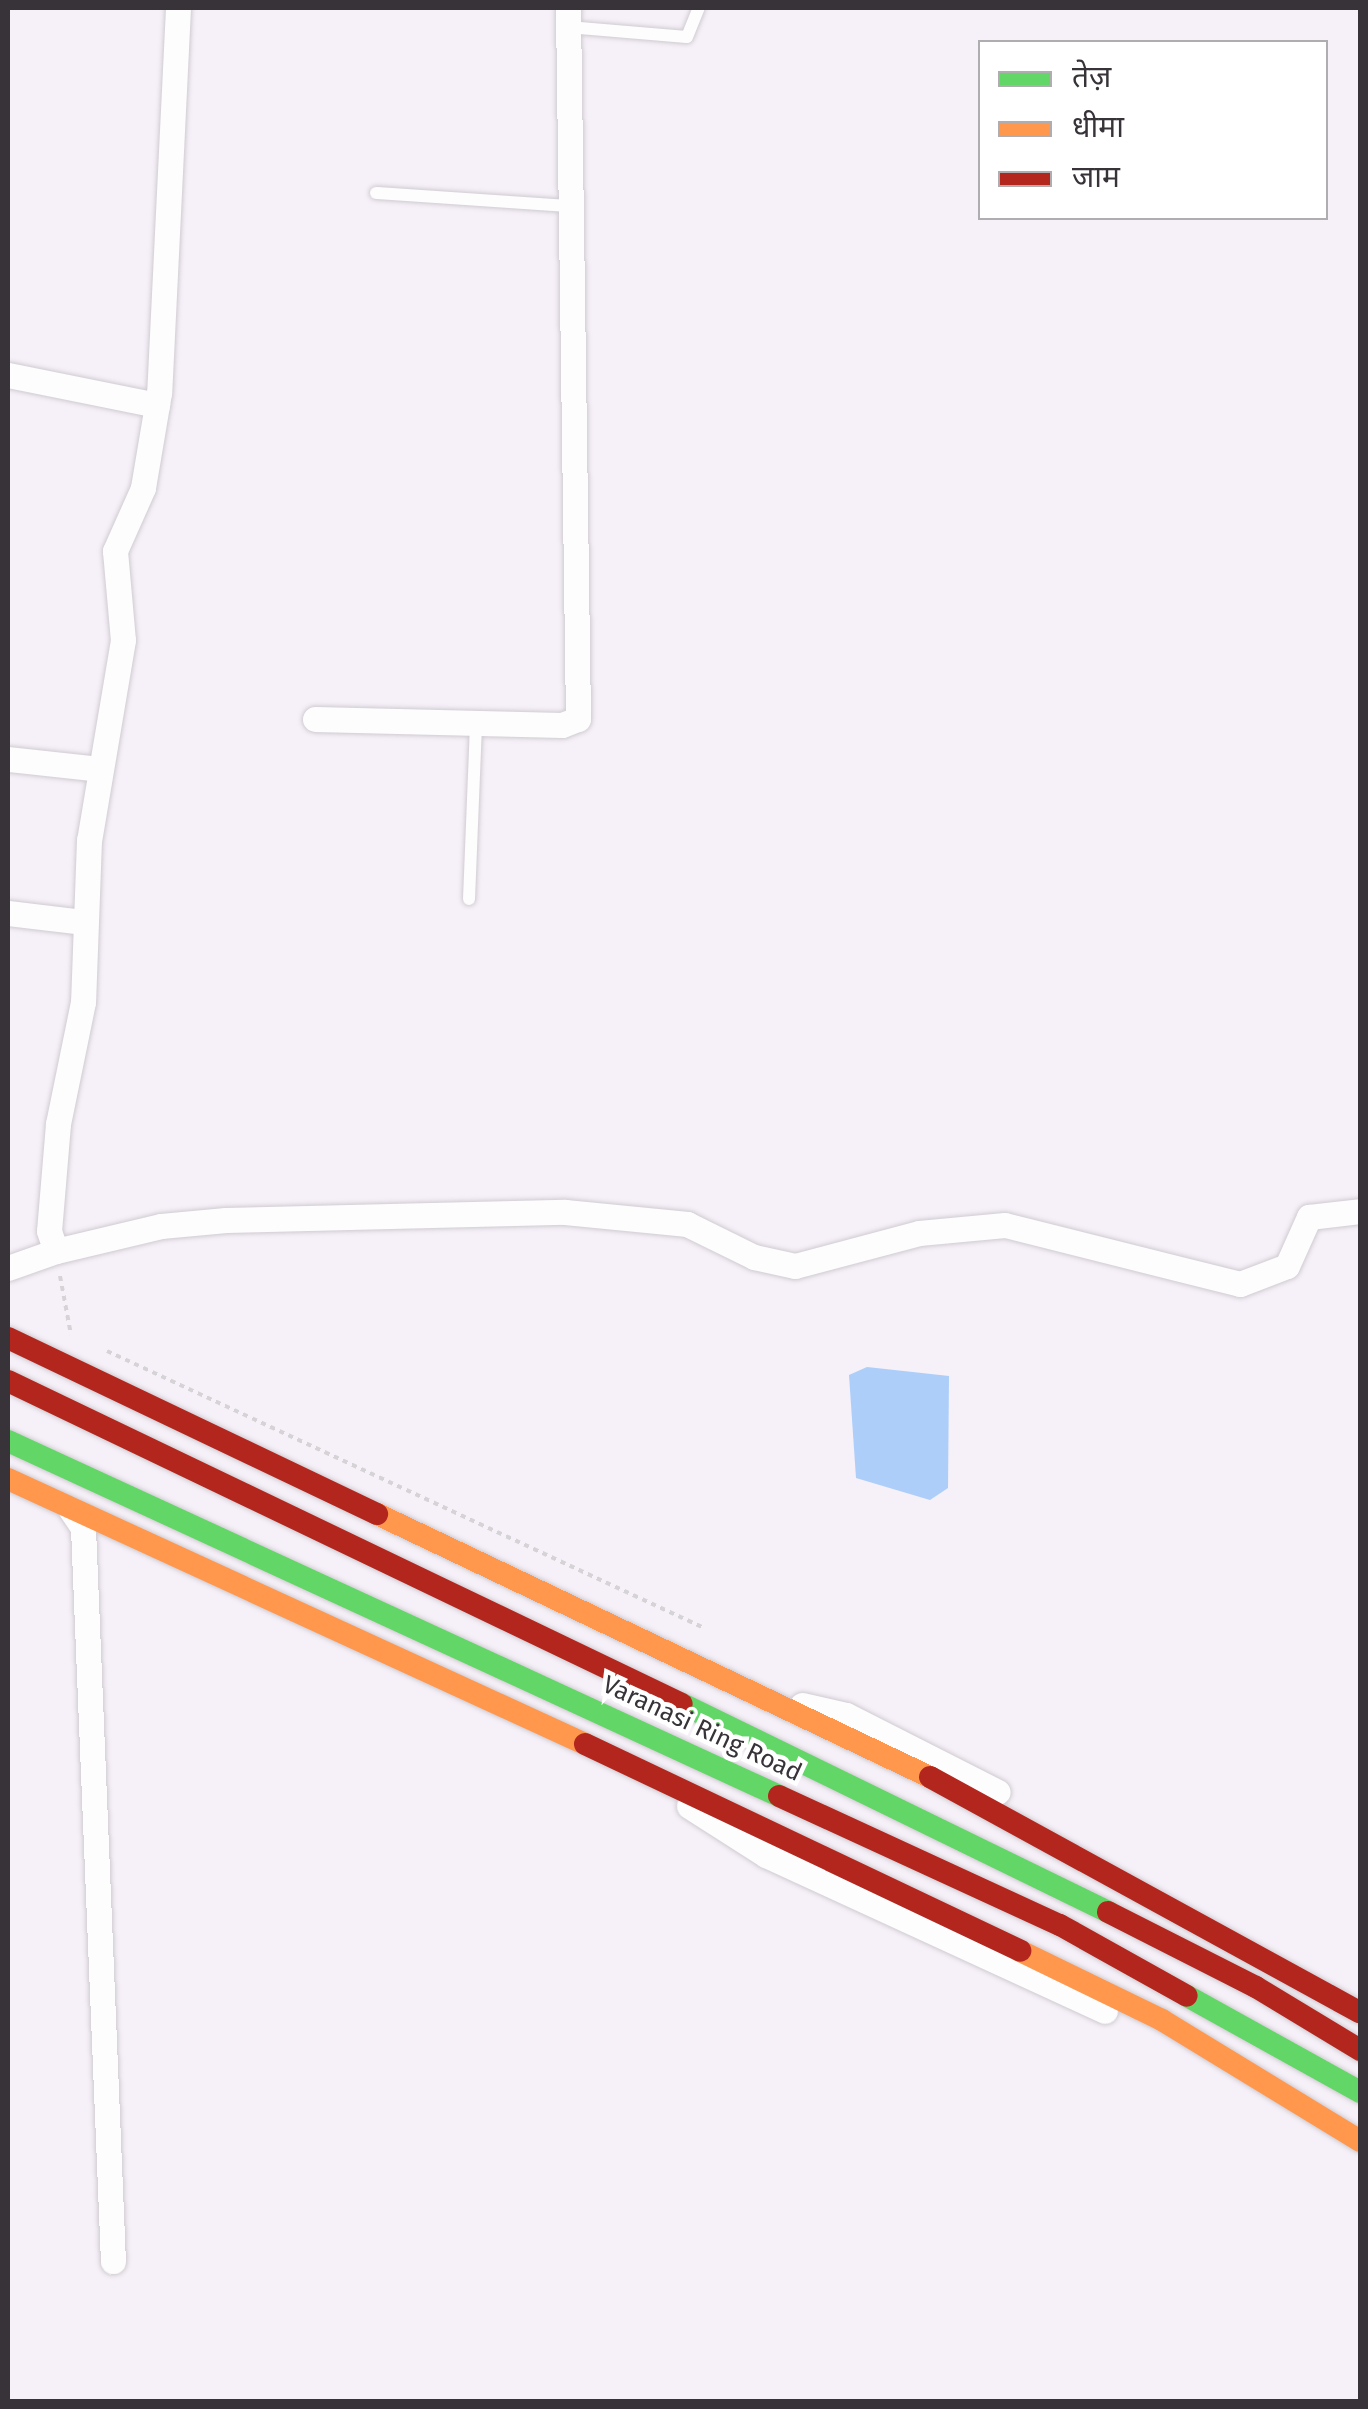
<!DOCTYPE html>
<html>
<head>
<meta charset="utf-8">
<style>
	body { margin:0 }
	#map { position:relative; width:1368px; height:2409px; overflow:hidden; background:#f6f0f8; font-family:"Fira Sans","Noto Sans Devanagari",sans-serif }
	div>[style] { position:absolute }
	.water>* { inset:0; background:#accef9 }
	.path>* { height:4px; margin-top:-2px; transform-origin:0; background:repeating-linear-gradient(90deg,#d5d3d5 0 5px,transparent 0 10px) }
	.roads { filter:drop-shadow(0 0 2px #d0cbd1) drop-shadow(0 0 2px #d0cbd1) }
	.lane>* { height:12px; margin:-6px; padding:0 6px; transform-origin:6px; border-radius:6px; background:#fefdfe }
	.street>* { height:25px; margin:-12.5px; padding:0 12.5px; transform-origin:12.5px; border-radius:12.5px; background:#fefdfe }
	.fast>* { height:22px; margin:-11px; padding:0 11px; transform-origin:11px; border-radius:11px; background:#63d668 }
	.slow>* { height:22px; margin:-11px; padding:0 11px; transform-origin:11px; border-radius:11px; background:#ff974d }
	.jam>* { height:22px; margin:-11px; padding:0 11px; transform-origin:11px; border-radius:11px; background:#b3261e }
	span { translate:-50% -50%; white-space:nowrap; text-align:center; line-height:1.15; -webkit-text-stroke:9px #fff; paint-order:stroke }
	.street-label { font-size:25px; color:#373339 }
	.frame { position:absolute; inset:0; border:10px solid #373339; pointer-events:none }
	.legend { position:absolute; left:978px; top:40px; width:350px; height:180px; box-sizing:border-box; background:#fff; border:2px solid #afadb0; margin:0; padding:12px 18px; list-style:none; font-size:30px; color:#373339 }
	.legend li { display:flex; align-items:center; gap:20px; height:50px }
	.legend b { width:50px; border:2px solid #afadb0 }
</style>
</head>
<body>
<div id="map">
	<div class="water">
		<div style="clip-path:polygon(867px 1367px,949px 1376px,948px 1488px,930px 1500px,856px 1478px,849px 1375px)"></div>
	</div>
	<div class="path">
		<div style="left:60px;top:1276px;width:60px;rotate:79.4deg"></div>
		<div style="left:107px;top:1351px;width:658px;rotate:24.89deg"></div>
	</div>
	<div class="roads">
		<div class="lane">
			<div style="left:568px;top:27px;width:119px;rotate:4.8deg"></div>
			<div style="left:687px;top:37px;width:31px;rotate:-68deg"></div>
			<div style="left:376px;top:193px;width:190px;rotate:3.9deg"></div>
			<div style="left:469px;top:899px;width:176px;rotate:-87.7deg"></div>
		</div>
		<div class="street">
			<div style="left:178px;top:8px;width:385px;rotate:92.8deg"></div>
			<div style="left:159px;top:393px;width:96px;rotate:99.6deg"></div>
			<div style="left:143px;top:488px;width:69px;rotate:114deg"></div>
			<div style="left:115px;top:551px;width:89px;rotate:84.9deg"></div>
			<div style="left:123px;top:640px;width:203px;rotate:99.6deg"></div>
			<div style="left:89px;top:840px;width:162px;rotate:92.1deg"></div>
			<div style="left:83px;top:1002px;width:125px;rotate:101.6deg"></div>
			<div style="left:58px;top:1124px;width:107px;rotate:94.8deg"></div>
			<div style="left:49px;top:1231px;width:21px;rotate:71deg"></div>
			<div style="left:56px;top:1251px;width:108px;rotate:-13.4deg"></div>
			<div style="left:161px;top:1226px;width:65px;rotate:-5.3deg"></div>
			<div style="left:226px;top:1220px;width:339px;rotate:-1.4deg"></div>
			<div style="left:565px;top:1212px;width:123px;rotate:5.6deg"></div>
			<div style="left:687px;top:1224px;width:75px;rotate:26.2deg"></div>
			<div style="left:754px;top:1257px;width:42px;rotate:12.4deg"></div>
			<div style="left:795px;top:1266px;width:128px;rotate:-14.9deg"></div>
			<div style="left:919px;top:1233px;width:86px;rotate:-5.3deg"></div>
			<div style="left:1005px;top:1225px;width:242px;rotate:14.1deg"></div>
			<div style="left:1240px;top:1284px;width:50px;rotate:-21deg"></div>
			<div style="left:1287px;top:1266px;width:54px;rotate:-65.8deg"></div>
			<div style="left:1309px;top:1217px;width:51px;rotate:-6.7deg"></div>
			<div style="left:8px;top:375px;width:152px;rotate:11.4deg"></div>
			<div style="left:315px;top:719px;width:247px;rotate:1.4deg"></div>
			<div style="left:562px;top:725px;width:17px;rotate:-21deg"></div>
			<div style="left:578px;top:719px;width:711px;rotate:-90.81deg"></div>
			<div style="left:8px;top:759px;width:93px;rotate:6.2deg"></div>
			<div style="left:8px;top:913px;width:77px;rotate:6.8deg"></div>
			<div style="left:8px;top:1268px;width:51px;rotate:-19.5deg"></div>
			<div style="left:71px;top:1510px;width:22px;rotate:56deg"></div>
			<div style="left:83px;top:1528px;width:734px;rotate:87.66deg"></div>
			<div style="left:802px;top:1705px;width:45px;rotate:12.8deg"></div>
			<div style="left:846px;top:1715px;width:170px;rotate:26.9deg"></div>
			<div style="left:689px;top:1806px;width:91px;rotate:32.5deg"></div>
			<div style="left:766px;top:1855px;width:373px;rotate:24.7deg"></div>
		</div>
		<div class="fast">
			<div style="left:8px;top:1441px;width:849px;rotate:24.72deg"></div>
			<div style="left:682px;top:1704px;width:474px;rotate:26deg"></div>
			<div style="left:1187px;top:1996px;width:198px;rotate:29deg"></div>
		</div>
		<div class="slow">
			<div style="left:8px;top:1479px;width:635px;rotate:24.67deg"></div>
			<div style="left:377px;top:1514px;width:612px;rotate:25.44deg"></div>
			<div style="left:1020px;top:1951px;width:158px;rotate:25.9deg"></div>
			<div style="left:1162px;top:2020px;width:232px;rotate:31.4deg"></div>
		</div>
		<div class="jam">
			<div style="left:8px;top:1338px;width:409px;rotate:25.5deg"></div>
			<div style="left:8px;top:1381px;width:747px;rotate:25.61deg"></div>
			<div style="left:585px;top:1744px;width:482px;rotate:25.4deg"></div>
			<div style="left:930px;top:1777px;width:490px;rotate:28.7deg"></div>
			<div style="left:779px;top:1796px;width:309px;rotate:24.7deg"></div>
			<div style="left:1060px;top:1925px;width:145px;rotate:29.2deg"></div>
			<div style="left:1108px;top:1912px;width:166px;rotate:26.9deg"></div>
			<div style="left:1256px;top:1987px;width:122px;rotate:31.2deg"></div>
		</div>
	</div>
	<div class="street-label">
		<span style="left:702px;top:1729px;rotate:25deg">Varanasi Ring Road</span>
	</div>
	<div class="frame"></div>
	<ul class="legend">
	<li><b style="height:12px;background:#63d668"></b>तेज़</li>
	<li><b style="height:12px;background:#ff974d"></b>धीमा</li>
	<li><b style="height:12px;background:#b3261e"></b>जाम</li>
	</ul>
</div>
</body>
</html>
